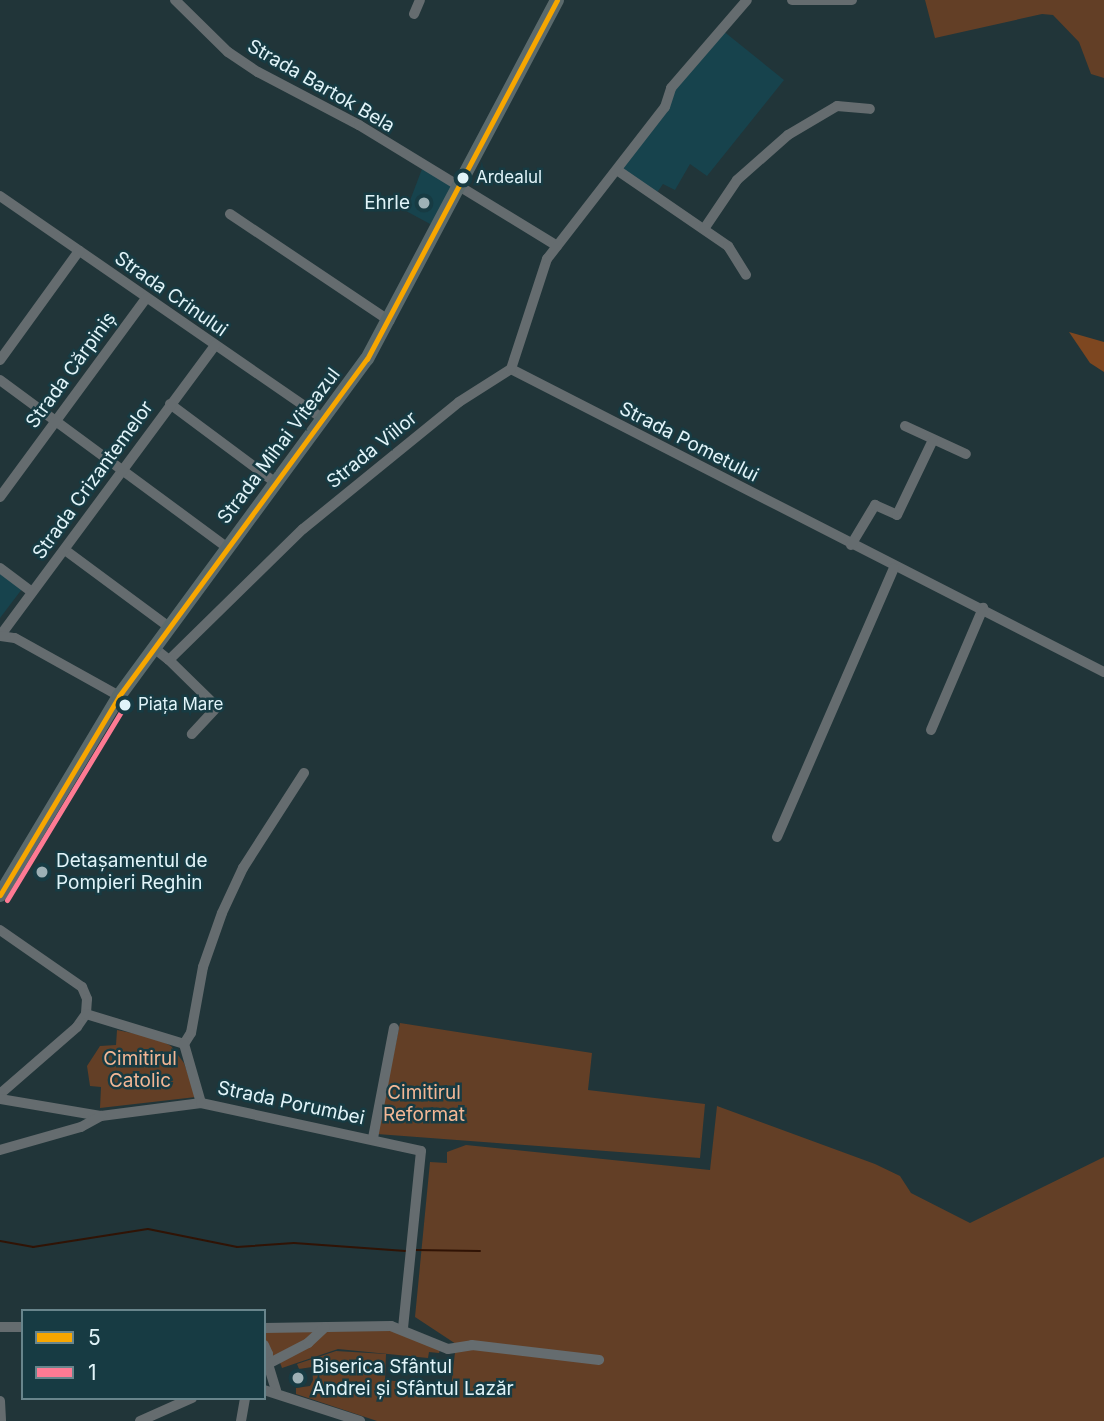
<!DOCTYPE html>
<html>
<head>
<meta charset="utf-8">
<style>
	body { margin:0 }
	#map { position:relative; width:1104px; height:1421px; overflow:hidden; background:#213539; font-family:Inter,sans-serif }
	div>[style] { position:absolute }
	.built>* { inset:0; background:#17434d }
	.green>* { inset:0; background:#633f26 }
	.forest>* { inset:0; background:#7e4720 }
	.stream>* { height:2px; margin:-1px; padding:0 1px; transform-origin:1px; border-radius:1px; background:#301305 }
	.minor>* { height:10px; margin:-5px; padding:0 5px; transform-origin:5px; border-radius:5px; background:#656c6f }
	.highway>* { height:14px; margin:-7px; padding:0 7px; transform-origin:7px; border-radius:7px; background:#5b6a6c }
	.bus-1>* { height:5px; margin:-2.5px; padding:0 2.5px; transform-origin:2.5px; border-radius:2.5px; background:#f7a600 }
	.bus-2>* { height:5px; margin:-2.5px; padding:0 2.5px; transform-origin:2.5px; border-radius:2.5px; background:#fe7a93 }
	.dots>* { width:19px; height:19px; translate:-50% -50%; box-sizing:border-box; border:4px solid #173b43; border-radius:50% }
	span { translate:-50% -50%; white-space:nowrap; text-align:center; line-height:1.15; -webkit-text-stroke:5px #173b43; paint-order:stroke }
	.bus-label { font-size:17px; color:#e1f4f9 }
	.left { translate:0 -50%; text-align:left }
	.street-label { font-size:19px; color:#e1f4f9 }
	.poi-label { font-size:19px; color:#e1f4f9 }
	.right { translate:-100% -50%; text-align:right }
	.park-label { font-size:19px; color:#f2b795 }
	.legend { position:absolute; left:21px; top:1309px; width:245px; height:91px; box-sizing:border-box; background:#173b43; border:2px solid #68858c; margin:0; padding:9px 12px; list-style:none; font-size:21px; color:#e1f4f9 }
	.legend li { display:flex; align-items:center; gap:14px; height:35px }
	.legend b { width:35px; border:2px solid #68858c }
</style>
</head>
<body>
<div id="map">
	<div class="built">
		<div style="clip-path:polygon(722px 30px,784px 80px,707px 176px,690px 164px,675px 190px,663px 184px,656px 194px,621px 170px,673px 89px)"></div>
		<div style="clip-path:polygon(422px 169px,453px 186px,432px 225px,406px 211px)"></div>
		<div style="clip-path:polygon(0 573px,22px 589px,0 618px)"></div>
	</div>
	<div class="green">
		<div style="clip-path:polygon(925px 0,1104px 0,1104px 78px,1091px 74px,1079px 42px,1053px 15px,1042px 14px,935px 38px)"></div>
		<div style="clip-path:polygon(400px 1023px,592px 1053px,588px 1090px,705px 1104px,700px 1158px,377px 1134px)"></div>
		<div style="clip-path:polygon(117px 1030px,156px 1038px,171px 1046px,184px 1063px,196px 1097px,100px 1108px,101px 1087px,90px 1086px,87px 1066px,100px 1046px,116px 1045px)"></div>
		<div style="clip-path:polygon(717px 1106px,875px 1164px,900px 1176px,911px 1193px,970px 1223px,1104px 1157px,1104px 1421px,377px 1421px,296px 1394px,296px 1388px,310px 1386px,313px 1380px,312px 1367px,299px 1369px,297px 1364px,336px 1351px,386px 1354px,385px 1380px,451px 1387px,456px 1344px,415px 1317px,430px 1162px,447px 1163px,447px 1152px,466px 1145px,710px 1170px)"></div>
		<div style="clip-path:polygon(391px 1326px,441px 1347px,439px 1353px,429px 1352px,428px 1358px,338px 1349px,282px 1368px,279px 1360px,264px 1366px,264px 1328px)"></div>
	</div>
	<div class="forest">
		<div style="clip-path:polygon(1069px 332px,1104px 342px,1104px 372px,1090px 363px)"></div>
	</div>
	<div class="stream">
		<div style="left:0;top:1241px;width:34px;rotate:10deg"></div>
		<div style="left:33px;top:1247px;width:116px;rotate:-8.9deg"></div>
		<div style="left:148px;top:1229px;width:91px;rotate:11.4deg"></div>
		<div style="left:237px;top:1247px;width:57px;rotate:-4deg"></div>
		<div style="left:294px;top:1243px;width:112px;rotate:4.1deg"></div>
		<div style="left:415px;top:1250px;width:65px;rotate:0.9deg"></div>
	</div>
	<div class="minor">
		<div style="left:175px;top:0;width:74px;rotate:44.5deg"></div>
		<div style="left:228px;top:52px;width:36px;rotate:34deg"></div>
		<div style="left:258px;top:72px;width:114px;rotate:27.7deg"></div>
		<div style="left:359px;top:125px;width:232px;rotate:31.4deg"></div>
		<div style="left:792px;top:0;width:60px"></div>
		<div style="left:414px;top:14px;width:15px;rotate:-67deg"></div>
		<div style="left:617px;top:170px;width:135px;rotate:34.4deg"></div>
		<div style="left:728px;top:246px;width:34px;rotate:58deg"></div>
		<div style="left:0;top:196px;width:393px;rotate:34.6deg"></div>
		<div style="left:230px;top:214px;width:192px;rotate:33.8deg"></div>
		<div style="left:704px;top:229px;width:59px;rotate:-56deg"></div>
		<div style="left:737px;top:180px;width:68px;rotate:-41.4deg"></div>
		<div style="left:788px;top:135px;width:57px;rotate:-30.6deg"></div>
		<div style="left:837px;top:106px;width:33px;rotate:5deg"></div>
		<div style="left:0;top:360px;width:135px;rotate:-54.1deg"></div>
		<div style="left:511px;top:369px;width:666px;rotate:27.07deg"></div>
		<div style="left:0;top:380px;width:283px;rotate:36.4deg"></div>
		<div style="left:170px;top:404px;width:132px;rotate:36.7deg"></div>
		<div style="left:905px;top:426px;width:67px;rotate:24.7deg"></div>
		<div style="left:0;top:497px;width:247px;rotate:-53.7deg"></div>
		<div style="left:851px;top:545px;width:47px;rotate:-59deg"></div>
		<div style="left:875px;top:505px;width:24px;rotate:24deg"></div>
		<div style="left:897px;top:515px;width:83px;rotate:-64.4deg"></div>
		<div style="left:65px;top:550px;width:129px;rotate:36.5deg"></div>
		<div style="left:0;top:568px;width:40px;rotate:37deg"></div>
		<div style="left:0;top:636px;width:362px;rotate:-53.5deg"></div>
		<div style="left:0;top:636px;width:15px;rotate:8deg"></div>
		<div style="left:15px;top:638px;width:119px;rotate:29.1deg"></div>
		<div style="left:154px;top:648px;width:19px;rotate:39deg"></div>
		<div style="left:169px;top:660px;width:187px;rotate:-44.4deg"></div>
		<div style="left:303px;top:529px;width:201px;rotate:-39.1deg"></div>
		<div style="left:459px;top:402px;width:62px;rotate:-32.4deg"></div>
		<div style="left:511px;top:369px;width:116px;rotate:-71.9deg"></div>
		<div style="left:547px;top:259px;width:192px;rotate:-52.2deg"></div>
		<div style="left:665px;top:107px;width:20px;rotate:-72deg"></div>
		<div style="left:671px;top:88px;width:116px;rotate:-49.2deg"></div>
		<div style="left:169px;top:660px;width:67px;rotate:44.4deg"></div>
		<div style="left:217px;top:707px;width:37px;rotate:133deg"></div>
		<div style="left:931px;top:730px;width:133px;rotate:-66.9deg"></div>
		<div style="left:777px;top:837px;width:293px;rotate:-66.5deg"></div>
		<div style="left:0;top:930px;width:100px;rotate:34.8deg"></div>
		<div style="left:82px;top:987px;width:13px;rotate:67deg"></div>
		<div style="left:87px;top:999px;width:15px;rotate:94deg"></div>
		<div style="left:86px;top:1014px;width:16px;rotate:125deg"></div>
		<div style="left:77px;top:1027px;width:102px;rotate:139deg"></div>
		<div style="left:86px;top:1014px;width:102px;rotate:17deg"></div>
		<div style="left:184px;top:1044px;width:13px;rotate:-58deg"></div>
		<div style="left:191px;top:1033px;width:67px;rotate:-79.7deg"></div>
		<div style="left:203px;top:967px;width:57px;rotate:-70.6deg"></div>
		<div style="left:222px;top:913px;width:50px;rotate:-65deg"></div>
		<div style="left:243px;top:868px;width:113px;rotate:-57.3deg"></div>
		<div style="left:184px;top:1044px;width:61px;rotate:73.9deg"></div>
		<div style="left:0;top:1099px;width:102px;rotate:9.6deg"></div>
		<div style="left:101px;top:1116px;width:101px;rotate:-7.4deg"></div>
		<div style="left:201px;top:1103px;width:225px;rotate:12.3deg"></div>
		<div style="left:421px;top:1151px;width:177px;rotate:95.8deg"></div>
		<div style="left:373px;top:1138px;width:112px;rotate:-79.2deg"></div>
		<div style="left:0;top:1150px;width:84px;rotate:-15.9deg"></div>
		<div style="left:81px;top:1127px;width:23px;rotate:-29deg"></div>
		<div style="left:0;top:1327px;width:23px"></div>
		<div style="left:264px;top:1328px;width:127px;rotate:-0.9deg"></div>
		<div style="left:391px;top:1326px;width:61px;rotate:22deg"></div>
		<div style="left:448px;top:1349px;width:24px;rotate:-9deg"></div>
		<div style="left:472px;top:1345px;width:128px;rotate:6.7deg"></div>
		<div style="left:264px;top:1345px;width:10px;rotate:66deg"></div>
		<div style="left:268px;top:1354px;width:15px;rotate:101deg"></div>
		<div style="left:268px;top:1364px;width:28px;rotate:73deg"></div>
		<div style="left:264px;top:1366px;width:50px;rotate:-27.6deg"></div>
		<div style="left:308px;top:1343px;width:23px;rotate:-43deg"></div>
		<div style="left:264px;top:1390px;width:101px;rotate:17.9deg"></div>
		<div style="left:0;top:1401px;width:20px;rotate:87deg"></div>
		<div style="left:140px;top:1421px;width:57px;rotate:-23.9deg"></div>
		<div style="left:241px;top:1421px;width:23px;rotate:-80deg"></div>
	</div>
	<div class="highway">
		<div style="left:0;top:895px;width:232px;rotate:-59.1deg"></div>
		<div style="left:119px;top:696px;width:418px;rotate:-53.7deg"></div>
		<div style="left:367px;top:359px;width:406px;rotate:-62.1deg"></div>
	</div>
	<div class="bus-1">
		<div style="left:0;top:895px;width:232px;rotate:-59.1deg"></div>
		<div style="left:119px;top:696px;width:418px;rotate:-53.7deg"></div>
		<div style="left:367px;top:359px;width:406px;rotate:-62.1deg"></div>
	</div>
	<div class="bus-2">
		<div style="left:7px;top:900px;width:228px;rotate:-58.8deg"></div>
	</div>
	<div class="dots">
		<div style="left:463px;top:178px;background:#e1f4f9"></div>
		<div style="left:424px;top:203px;background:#9eb1b6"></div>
		<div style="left:125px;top:705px;background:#e1f4f9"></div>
		<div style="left:42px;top:872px;background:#9eb1b6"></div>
		<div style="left:298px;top:1378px;background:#9eb1b6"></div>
	</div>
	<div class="bus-label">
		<span class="left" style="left:476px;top:178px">Ardealul</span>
		<span class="left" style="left:138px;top:705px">Piața Mare</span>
	</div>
	<div class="street-label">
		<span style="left:321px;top:86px;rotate:30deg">Strada Bartok Bela</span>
		<span style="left:171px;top:294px;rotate:35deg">Strada Crinului</span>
		<span style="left:71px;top:370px;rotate:-54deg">Strada Cărpiniș</span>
		<span style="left:689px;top:442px;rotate:27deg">Strada Pometului</span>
		<span style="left:279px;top:446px;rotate:-53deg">Strada Mihai Viteazul</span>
		<span style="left:372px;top:450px;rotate:-39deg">Strada Viilor</span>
		<span style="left:93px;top:480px;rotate:-54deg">Strada Crizantemelor</span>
		<span style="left:291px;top:1103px;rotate:12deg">Strada Porumbei</span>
	</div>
	<div class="poi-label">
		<span class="right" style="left:410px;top:203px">Ehrle</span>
		<span class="left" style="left:56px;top:872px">Detașamentul de<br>Pompieri Reghin</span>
		<span class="left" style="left:312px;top:1378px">Biserica Sfântul<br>Andrei și Sfântul Lazăr</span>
	</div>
	<div class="park-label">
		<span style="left:140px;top:1070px">Cimitirul<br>Catolic</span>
		<span style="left:424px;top:1104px">Cimitirul<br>Reformat</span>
	</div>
	<ul class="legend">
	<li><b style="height:9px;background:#f7a600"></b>5</li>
	<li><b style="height:9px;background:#fe7a93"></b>1</li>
	</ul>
</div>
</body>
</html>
